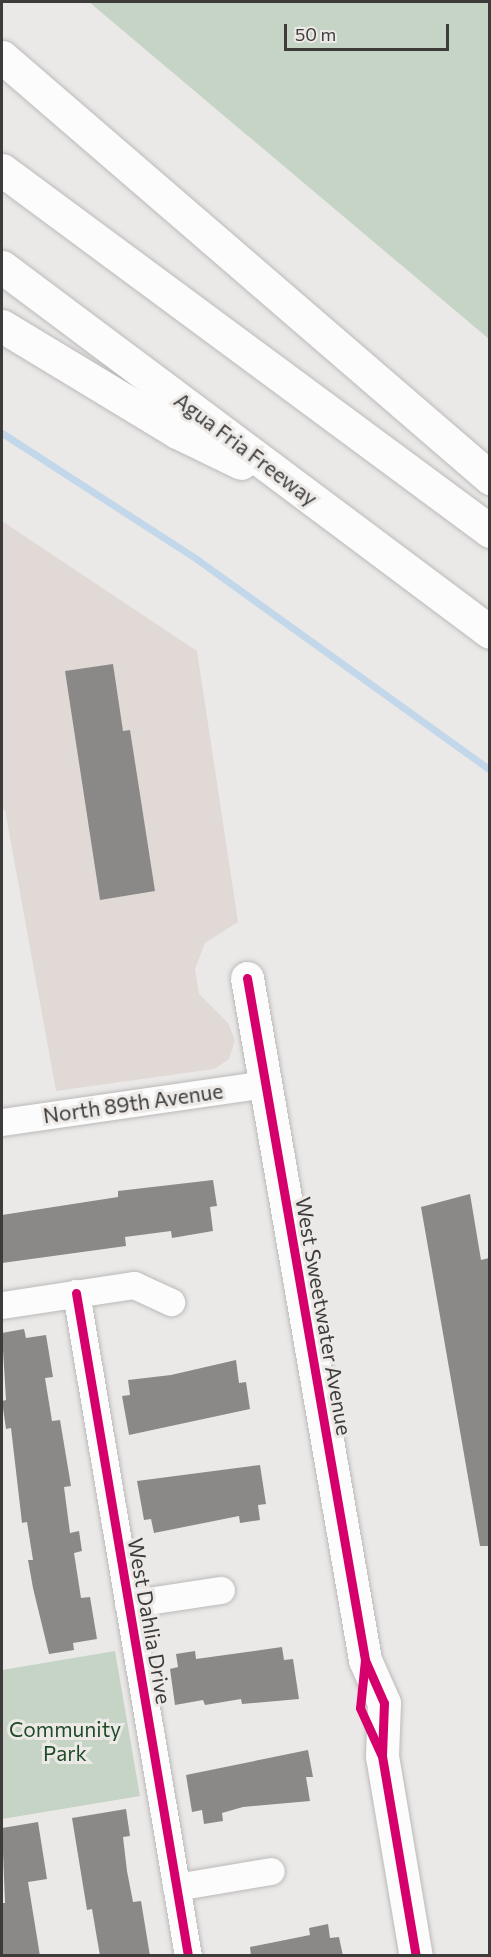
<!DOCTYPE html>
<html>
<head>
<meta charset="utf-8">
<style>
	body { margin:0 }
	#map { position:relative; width:491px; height:1957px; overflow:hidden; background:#ebe9e8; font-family:Commissioner,sans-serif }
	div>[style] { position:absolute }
	.built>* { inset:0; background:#e0d9d5 }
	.green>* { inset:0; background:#c5d4c5 }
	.stream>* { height:7px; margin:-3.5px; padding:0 3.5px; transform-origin:3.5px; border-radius:3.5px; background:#c2d7e9 }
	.building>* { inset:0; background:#8a8988 }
	.roads { filter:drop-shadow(0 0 2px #bbbab9) drop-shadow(0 0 2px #bbbab9) }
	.minor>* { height:27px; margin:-13.5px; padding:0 13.5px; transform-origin:13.5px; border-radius:13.5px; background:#fcfcfc }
	.tertiary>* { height:33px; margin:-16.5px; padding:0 16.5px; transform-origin:16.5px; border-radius:16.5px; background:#fcfcfc }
	.motorway>* { height:33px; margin:-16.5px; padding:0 16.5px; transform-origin:16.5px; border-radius:16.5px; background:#fcfcfc }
	.cycleway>* { height:9px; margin:-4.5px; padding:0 4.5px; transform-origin:4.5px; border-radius:4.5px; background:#d6006c }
	span { translate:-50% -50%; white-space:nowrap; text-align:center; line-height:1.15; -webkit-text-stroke:6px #ece9e7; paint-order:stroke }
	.street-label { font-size:21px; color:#3d3c3b }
	.park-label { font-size:21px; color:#1f4c27 }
	.frame { position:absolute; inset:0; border:3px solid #3d3c3b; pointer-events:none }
	.scale { position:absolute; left:284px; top:24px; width:165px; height:27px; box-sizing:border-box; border:3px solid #3d3c3b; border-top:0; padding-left:8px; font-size:18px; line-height:21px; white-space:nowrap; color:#3d3c3b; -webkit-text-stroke:4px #ece9e7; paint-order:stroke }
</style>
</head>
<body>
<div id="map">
	<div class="built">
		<div style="clip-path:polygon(2px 521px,197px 651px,238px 922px,205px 943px,195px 969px,199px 994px,228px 1023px,235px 1040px,229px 1059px,214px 1069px,56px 1091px,5px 810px,2px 810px)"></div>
	</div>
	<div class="green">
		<div style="clip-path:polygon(89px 2px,489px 2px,489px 339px)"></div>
		<div style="clip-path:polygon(115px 1651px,140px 1796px,2px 1819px,2px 1670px)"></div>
	</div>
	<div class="stream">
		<div style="left:2px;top:433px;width:234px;rotate:32.9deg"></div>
		<div style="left:198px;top:560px;width:360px;rotate:35.7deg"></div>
	</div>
	<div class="building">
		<div style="clip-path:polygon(113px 664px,123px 731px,130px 730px,155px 891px,100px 900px,65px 671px)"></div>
		<div style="clip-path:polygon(213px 1180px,217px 1206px,210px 1207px,213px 1231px,172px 1238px,171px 1231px,125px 1237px,126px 1246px,2px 1263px,2px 1215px,118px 1197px,118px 1191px)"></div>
		<div style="clip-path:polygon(470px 1194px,481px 1260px,489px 1258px,489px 1546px,480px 1546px,421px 1207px)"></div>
		<div style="clip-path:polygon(24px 1329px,26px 1338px,46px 1335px,53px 1377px,45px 1378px,52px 1421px,60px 1420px,71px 1486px,64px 1487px,70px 1533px,79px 1531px,82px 1551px,74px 1553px,81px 1598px,90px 1597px,97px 1639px,73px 1643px,74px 1650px,49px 1654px,33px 1588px,28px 1560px,33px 1560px,27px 1522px,22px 1523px,11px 1428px,6px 1429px,2px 1401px,6px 1400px,2px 1333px)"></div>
		<div style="clip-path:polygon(236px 1360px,239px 1383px,246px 1382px,250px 1409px,129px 1435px,122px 1396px,130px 1395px,128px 1380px,171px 1375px)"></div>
		<div style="clip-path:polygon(260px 1465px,266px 1504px,258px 1505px,260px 1520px,240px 1523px,239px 1516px,154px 1533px,151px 1519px,144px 1520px,137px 1481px)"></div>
		<div style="clip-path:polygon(282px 1647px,284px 1660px,293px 1659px,299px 1699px,242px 1704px,241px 1699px,205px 1705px,203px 1700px,175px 1705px,170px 1669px,178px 1667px,176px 1654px,195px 1651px,196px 1659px)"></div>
		<div style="clip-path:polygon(308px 1750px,313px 1777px,306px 1777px,310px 1801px,243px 1807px,222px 1813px,223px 1821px,204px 1824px,202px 1810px,192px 1812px,186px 1775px)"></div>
		<div style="clip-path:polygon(126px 1809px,130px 1836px,123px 1837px,127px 1871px,133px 1902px,141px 1901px,150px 1956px,100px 1956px,92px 1909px,87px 1910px,72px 1818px)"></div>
		<div style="clip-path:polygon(38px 1822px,47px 1879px,28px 1882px,40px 1956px,2px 1956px,2px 1903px,5px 1903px,2px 1828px)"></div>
		<div style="clip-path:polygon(328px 1924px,330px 1938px,339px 1937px,343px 1956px,251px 1956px,250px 1947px,310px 1935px,309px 1928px)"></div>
	</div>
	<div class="roads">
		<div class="minor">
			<div style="left:2px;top:1122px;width:266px;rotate:-8.2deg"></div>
			<div style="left:76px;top:1293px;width:672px;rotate:80.41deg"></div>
			<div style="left:2px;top:1305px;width:134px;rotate:-8.6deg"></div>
			<div style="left:134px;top:1285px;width:41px;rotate:24.7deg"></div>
			<div style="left:128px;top:1604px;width:94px;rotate:-8.6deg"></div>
			<div style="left:176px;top:1887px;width:96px;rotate:-9.6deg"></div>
		</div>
		<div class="tertiary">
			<div style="left:247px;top:978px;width:692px;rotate:80.18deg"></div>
			<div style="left:365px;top:1660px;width:47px;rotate:66.2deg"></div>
			<div style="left:384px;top:1703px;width:53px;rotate:92.2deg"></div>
			<div style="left:382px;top:1756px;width:203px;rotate:80.4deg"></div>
		</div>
		<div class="motorway">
			<div style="left:2px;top:57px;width:645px;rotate:40.78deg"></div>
			<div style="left:2px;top:170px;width:607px;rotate:36.49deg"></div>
			<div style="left:2px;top:267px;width:609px;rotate:36.79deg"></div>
			<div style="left:2px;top:326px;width:205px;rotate:31.2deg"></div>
			<div style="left:177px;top:432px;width:71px;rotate:25.8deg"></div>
		</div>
	</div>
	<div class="cycleway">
		<div style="left:247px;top:978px;width:692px;rotate:80.18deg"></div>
		<div style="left:365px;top:1660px;width:47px;rotate:66.2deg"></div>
		<div style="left:384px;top:1703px;width:53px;rotate:92.2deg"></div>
		<div style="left:382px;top:1756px;width:203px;rotate:80.4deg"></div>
		<div style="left:76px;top:1293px;width:672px;rotate:80.41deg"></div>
		<div style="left:365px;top:1660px;width:48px;rotate:95.9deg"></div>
		<div style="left:360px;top:1708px;width:51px;rotate:65.5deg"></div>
	</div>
	<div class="street-label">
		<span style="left:246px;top:449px;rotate:37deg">Agua Fria Freeway</span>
		<span style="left:133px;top:1103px;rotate:-8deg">North 89th Avenue</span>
		<span style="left:324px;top:1316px;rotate:80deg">West Sweetwater Avenue</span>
		<span style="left:150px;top:1621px;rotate:80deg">West Dahlia Drive</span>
	</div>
	<div class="park-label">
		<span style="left:65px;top:1741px">Community<br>Park</span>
	</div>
	<div class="frame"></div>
	<div class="scale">50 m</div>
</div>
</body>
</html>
